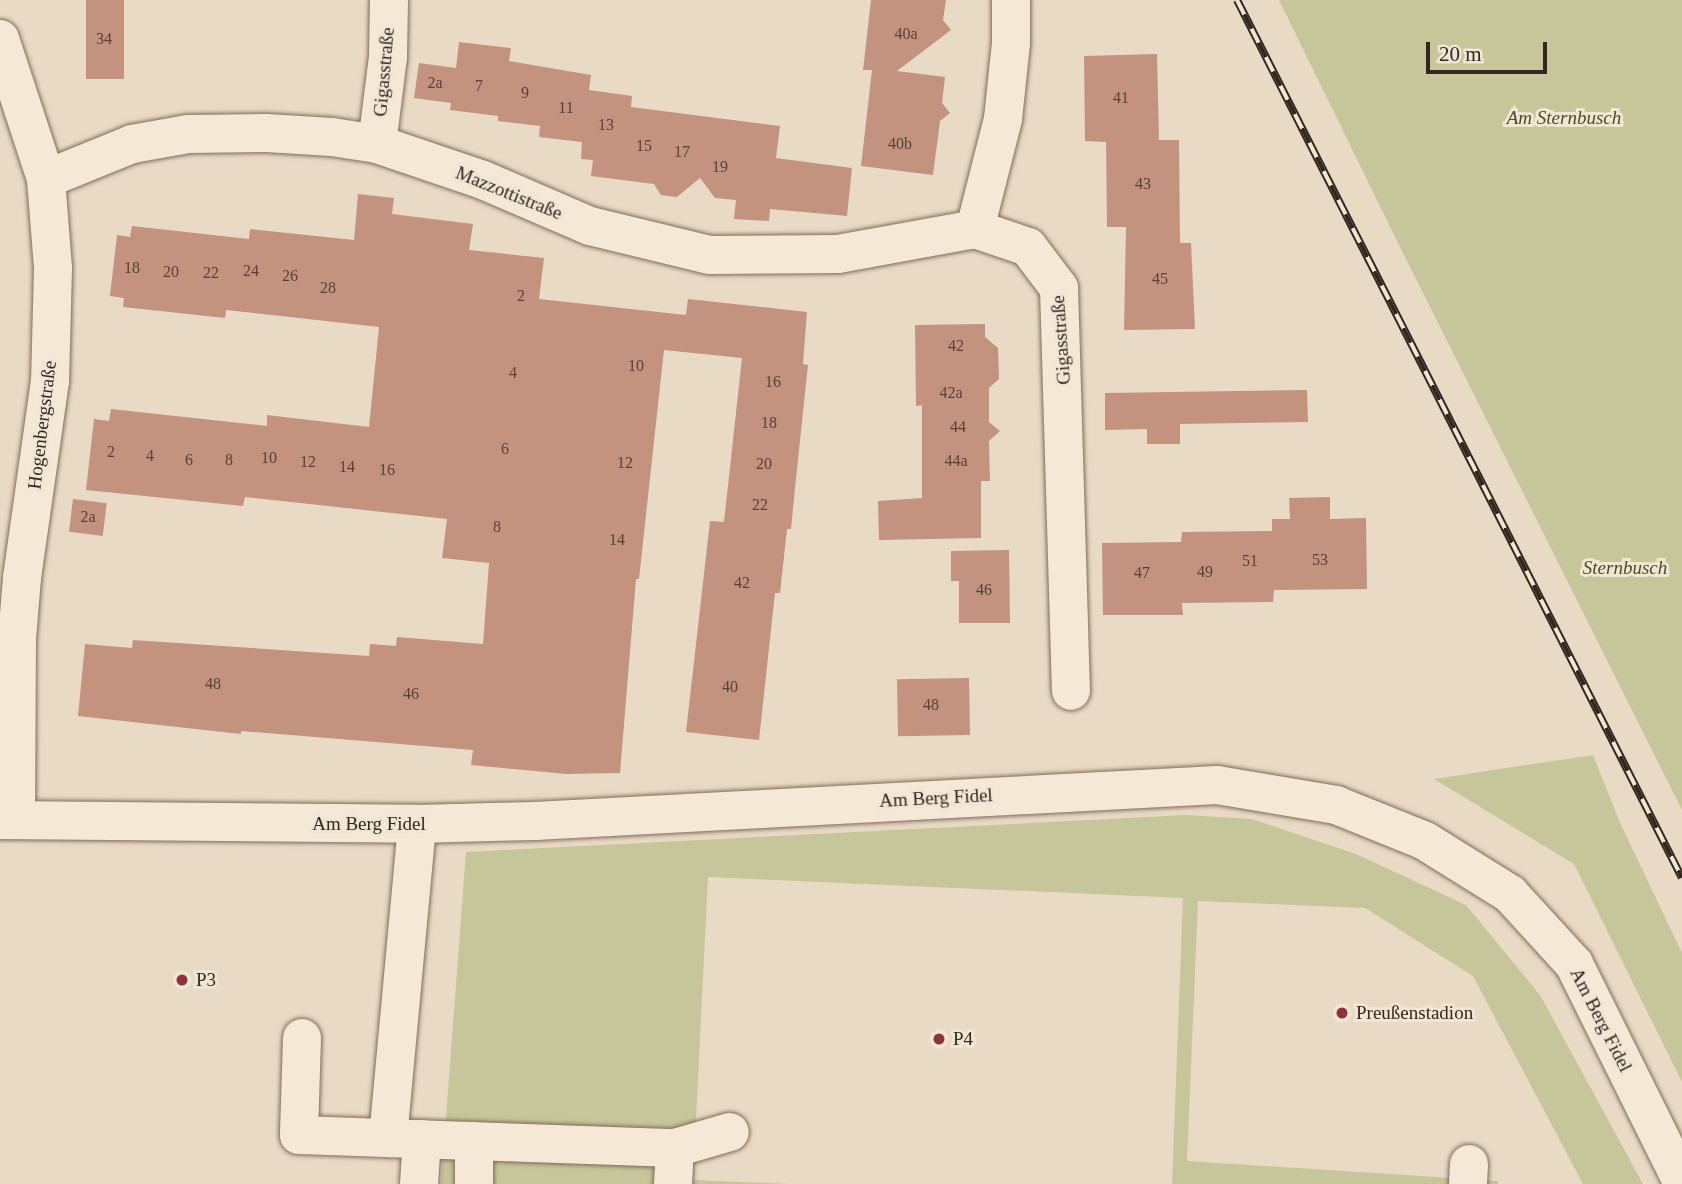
<!DOCTYPE html>
<html>
<head>
<meta charset="utf-8">
<style>
	body { margin:0 }
	#map { position:relative; width:1682px; height:1184px; overflow:hidden; background:#e9dac5; font-family:Georgia,serif }
	div>[style] { position:absolute }
	.green>* { inset:0; background:#c6c69a }
	.building>* { inset:0; background:#c3937f; transform-origin:0 0 }
	.roads { filter:drop-shadow(0 0 2px #826c5d) drop-shadow(0 0 2px #826c5d) }
	.minor>* { height:38px; margin:-19px; padding:0 19px; transform-origin:19px; border-radius:19px; background:#f5e8d7 }
	.rail>* { height:8px; margin-top:-4px; transform-origin:0; background:repeating-linear-gradient(90deg,#f1e5d4 0 16px,#34271f 0 32px); box-sizing:border-box; border-block:2px solid #34271f }
	.dots>* { width:19px; height:19px; translate:-50% -50%; box-sizing:border-box; border:4px solid #f1e5d4; border-radius:50% }
	span { translate:-50% -50%; white-space:nowrap; text-align:center; line-height:1.15; -webkit-text-stroke:6px #f1e5d4; paint-order:stroke }
	.number-label { font-size:16px; color:#584237 }
	.number-label span { -webkit-text-stroke-width:0 }
	.street-label { font-size:19px; color:#34271f }
	.park-label { font-size:19px; color:#494e28; font-style:italic }
	.poi-label { font-size:19px; color:#34271f }
	.left { translate:0 -50%; text-align:left }
	.scale { position:absolute; left:1426px; top:42px; width:121px; height:32px; box-sizing:border-box; border:4px solid #34271f; border-top:0; padding-left:9px; font-size:21px; line-height:24px; white-space:nowrap; color:#34271f; -webkit-text-stroke:5px #f1e5d4; paint-order:stroke }
</style>
</head>
<body>
<div id="map">
	<div class="green">
		<div style="clip-path:polygon(1279px 0,1682px 0,1682px 810px,1397px 241px)"></div>
		<div style="clip-path:polygon(1593px 755px,1621px 825px,1682px 953px,1682px 1082px,1574px 864px,1434px 779px)"></div>
		<div style="clip-path:polygon(1186px 815px,1252px 819px,1356px 854px,1466px 905px,1540px 995px,1643px 1184px,1583px 1184px,1473px 976px,1365px 908px,1198px 901px,1187px 1161px,1498px 1181px,1498px 1184px,1172px 1184px,1183px 898px,708px 877px,693px 1180px,791px 1184px,441px 1184px,466px 852px)"></div>
	</div>
	<div class="building">
		<div style="left:86px;top:0;width:38px;height:79px"></div>
		<div style="clip-path:polygon(871px 0,946px 0,943px 20px,951px 30px,897px 71px,945px 77px,942px 103px,950px 113px,940px 121px,933px 175px,861px 166px,872px 70px,863px 70px)"></div>
		<div style="clip-path:polygon(459px 42px,511px 48px,509px 61px,591px 75px,589px 90px,632px 96px,631px 107px,780px 126px,776px 158px,852px 168px,847px 216px,770px 209px,769px 221px,734px 219px,736px 200px,715px 198px,700px 178px,677px 197px,661px 195px,654px 184px,591px 176px,593px 160px,581px 159px,582px 142px,539px 137px,540px 126px,498px 121px,498px 116px,450px 110px,451px 103px,414px 98px,419px 63px,456px 68px)"></div>
		<div style="clip-path:polygon(1157px 54px,1159px 140px,1179px 140px,1180px 243px,1191px 243px,1195px 329px,1124px 330px,1126px 227px,1107px 227px,1106px 142px,1085px 141px,1084px 56px)"></div>
		<div style="clip-path:polygon(358px 194px,394px 198px,392px 214px,473px 224px,469px 250px,544px 258px,539px 299px,686px 315px,688px 299px,807px 312px,803px 364px,808px 365px,795px 488px,791px 529px,787px 529px,780px 593px,775px 593px,759px 740px,686px 732px,710px 521px,724px 522px,742px 358px,664px 350px,639px 579px,636px 579px,620px 773px,566px 774px,471px 765px,473px 750px,241px 731px,241px 734px,78px 716px,85px 644px,132px 648px,133px 640px,369px 656px,370px 644px,396px 646px,397px 637px,483px 644px,489px 563px,442px 558px,447px 519px,245px 497px,243px 506px,86px 490px,94px 419px,109px 421px,111px 409px,267px 426px,267px 415px,369px 427px,379px 327px,226px 310px,225px 318px,123px 307px,124px 298px,110px 296px,117px 235px,130px 237px,132px 226px,249px 239px,250px 229px,354px 240px)"></div>
		<div style="clip-path:polygon(985px 324px,985px 337px,998px 348px,999px 379px,989px 388px,989px 422px,1000px 431px,989px 441px,990px 481px,981px 481px,981px 538px,879px 540px,878px 501px,922px 498px,922px 405px,916px 406px,915px 325px)"></div>
		<div style="clip-path:polygon(1307px 390px,1308px 422px,1180px 424px,1180px 444px,1147px 444px,1147px 429px,1105px 430px,1105px 393px)"></div>
		<div style="clip-path:polygon(1330px 497px,1330px 519px,1366px 518px,1367px 589px,1274px 590px,1273px 602px,1182px 603px,1183px 615px,1103px 615px,1102px 543px,1181px 542px,1182px 532px,1272px 531px,1272px 519px,1290px 519px,1289px 498px)"></div>
		<div style="left:73px;top:499px;width:34px;height:33px;rotate:7deg"></div>
		<div style="clip-path:polygon(1009px 550px,1010px 623px,959px 623px,959px 581px,951px 581px,951px 551px)"></div>
		<div style="left:969px;top:678px;width:57px;height:72px;rotate:89deg"></div>
	</div>
	<div class="roads">
		<div class="minor">
			<div style="left:1011px;top:0;width:43px;rotate:90deg"></div>
			<div style="left:1011px;top:43px;width:76px;rotate:96deg"></div>
			<div style="left:1003px;top:119px;width:114px;rotate:104.3deg"></div>
			<div style="left:975px;top:229px;width:56px;rotate:18.8deg"></div>
			<div style="left:1028px;top:247px;width:51px;rotate:52.9deg"></div>
			<div style="left:1059px;top:288px;width:403px;rotate:88.3deg"></div>
			<div style="left:0;top:39px;width:147px;rotate:71.8deg"></div>
			<div style="left:46px;top:179px;width:89px;rotate:85.5deg"></div>
			<div style="left:53px;top:268px;width:113px;rotate:91.5deg"></div>
			<div style="left:50px;top:381px;width:199px;rotate:98.1deg"></div>
			<div style="left:22px;top:578px;width:61px;rotate:94.7deg"></div>
			<div style="left:17px;top:639px;width:180px;rotate:90.3deg"></div>
			<div style="left:377px;top:144px;width:88px;rotate:-82.8deg"></div>
			<div style="left:388px;top:57px;width:57px;rotate:-89deg"></div>
			<div style="left:46px;top:179px;width:93px;rotate:-22.1deg"></div>
			<div style="left:132px;top:144px;width:57px;rotate:-10.1deg"></div>
			<div style="left:188px;top:134px;width:78px;rotate:-0.7deg"></div>
			<div style="left:266px;top:133px;width:66px;rotate:3.5deg"></div>
			<div style="left:332px;top:137px;width:46px;rotate:8.8deg"></div>
			<div style="left:377px;top:144px;width:112px;rotate:18.8deg"></div>
			<div style="left:483px;top:180px;width:116px;rotate:23.3deg"></div>
			<div style="left:590px;top:226px;width:123px;rotate:13.6deg"></div>
			<div style="left:710px;top:255px;width:128px;rotate:-0.4deg"></div>
			<div style="left:838px;top:254px;width:139px;rotate:-10.3deg"></div>
			<div style="left:0;top:820px;width:417px;rotate:0.5deg"></div>
			<div style="left:417px;top:824px;width:118px;rotate:-1.5deg"></div>
			<div style="left:535px;top:821px;width:683px;rotate:-3.02deg"></div>
			<div style="left:1217px;top:785px;width:121px;rotate:9.5deg"></div>
			<div style="left:1336px;top:805px;width:96px;rotate:22deg"></div>
			<div style="left:1425px;top:841px;width:100px;rotate:31.9deg"></div>
			<div style="left:1510px;top:894px;width:95px;rotate:47.6deg"></div>
			<div style="left:1574px;top:964px;width:243px;rotate:63.6deg"></div>
			<div style="left:302px;top:1038px;width:97px;rotate:91.8deg"></div>
			<div style="left:299px;top:1135px;width:376px;rotate:2deg"></div>
			<div style="left:675px;top:1148px;width:57px;rotate:-16.2deg"></div>
			<div style="left:388px;top:1138px;width:315px;rotate:-84.7deg"></div>
			<div style="left:474px;top:1141px;width:43px;rotate:90deg"></div>
			<div style="left:419px;top:1184px;width:45px;rotate:-86.2deg"></div>
			<div style="left:673px;top:1184px;width:36px;rotate:-87deg"></div>
			<div style="left:1468px;top:1184px;width:20px;rotate:-87deg"></div>
		</div>
	</div>
	<div class="rail">
		<div style="left:1237px;top:0;width:984px;rotate:63.12deg"></div>
	</div>
	<div class="dots">
		<div style="left:182px;top:980px;background:#8b343f"></div>
		<div style="left:1342px;top:1013px;background:#8b343f"></div>
		<div style="left:939px;top:1039px;background:#8b343f"></div>
	</div>
	<div class="number-label">
		<span style="left:906px;top:34px">40a</span>
		<span style="left:104px;top:39px">34</span>
		<span style="left:435px;top:83px">2a</span>
		<span style="left:479px;top:86px">7</span>
		<span style="left:525px;top:93px">9</span>
		<span style="left:1121px;top:98px">41</span>
		<span style="left:566px;top:108px">11</span>
		<span style="left:606px;top:125px">13</span>
		<span style="left:900px;top:144px">40b</span>
		<span style="left:644px;top:146px">15</span>
		<span style="left:682px;top:152px">17</span>
		<span style="left:720px;top:167px">19</span>
		<span style="left:1143px;top:184px">43</span>
		<span style="left:132px;top:268px">18</span>
		<span style="left:251px;top:271px">24</span>
		<span style="left:171px;top:272px">20</span>
		<span style="left:211px;top:273px">22</span>
		<span style="left:290px;top:276px">26</span>
		<span style="left:1160px;top:279px">45</span>
		<span style="left:328px;top:288px">28</span>
		<span style="left:521px;top:296px">2</span>
		<span style="left:956px;top:346px">42</span>
		<span style="left:636px;top:366px">10</span>
		<span style="left:513px;top:373px">4</span>
		<span style="left:773px;top:382px">16</span>
		<span style="left:951px;top:393px">42a</span>
		<span style="left:769px;top:423px">18</span>
		<span style="left:958px;top:427px">44</span>
		<span style="left:505px;top:449px">6</span>
		<span style="left:111px;top:452px">2</span>
		<span style="left:150px;top:456px">4</span>
		<span style="left:269px;top:458px">10</span>
		<span style="left:189px;top:460px">6</span>
		<span style="left:229px;top:460px">8</span>
		<span style="left:956px;top:461px">44a</span>
		<span style="left:308px;top:462px">12</span>
		<span style="left:625px;top:463px">12</span>
		<span style="left:764px;top:464px">20</span>
		<span style="left:347px;top:467px">14</span>
		<span style="left:387px;top:470px">16</span>
		<span style="left:760px;top:505px">22</span>
		<span style="left:88px;top:517px">2a</span>
		<span style="left:497px;top:527px">8</span>
		<span style="left:617px;top:540px">14</span>
		<span style="left:1320px;top:560px">53</span>
		<span style="left:1250px;top:561px">51</span>
		<span style="left:1205px;top:572px">49</span>
		<span style="left:1142px;top:573px">47</span>
		<span style="left:742px;top:583px">42</span>
		<span style="left:984px;top:590px">46</span>
		<span style="left:213px;top:684px">48</span>
		<span style="left:730px;top:687px">40</span>
		<span style="left:411px;top:694px">46</span>
		<span style="left:931px;top:705px">48</span>
	</div>
	<div class="street-label">
		<span style="left:384px;top:72px;rotate:-85deg">Gigasstraße</span>
		<span style="left:509px;top:193px;rotate:22deg">Mazzottistraße</span>
		<span style="left:1061px;top:340px;rotate:-94deg">Gigasstraße</span>
		<span style="left:42px;top:425px;rotate:-83deg">Hogenbergstraße</span>
		<span style="left:936px;top:798px;rotate:-3deg">Am Berg Fidel</span>
		<span style="left:369px;top:824px">Am Berg Fidel</span>
		<span style="left:1601px;top:1020px;rotate:63deg">Am Berg Fidel</span>
	</div>
	<div class="park-label">
		<span style="left:1564px;top:118px">Am Sternbusch</span>
		<span style="left:1625px;top:568px">Sternbusch</span>
	</div>
	<div class="poi-label">
		<span class="left" style="left:196px;top:980px">P3</span>
		<span class="left" style="left:1356px;top:1013px">Preußenstadion</span>
		<span class="left" style="left:953px;top:1039px">P4</span>
	</div>
	<div class="scale">20 m</div>
</div>
</body>
</html>
